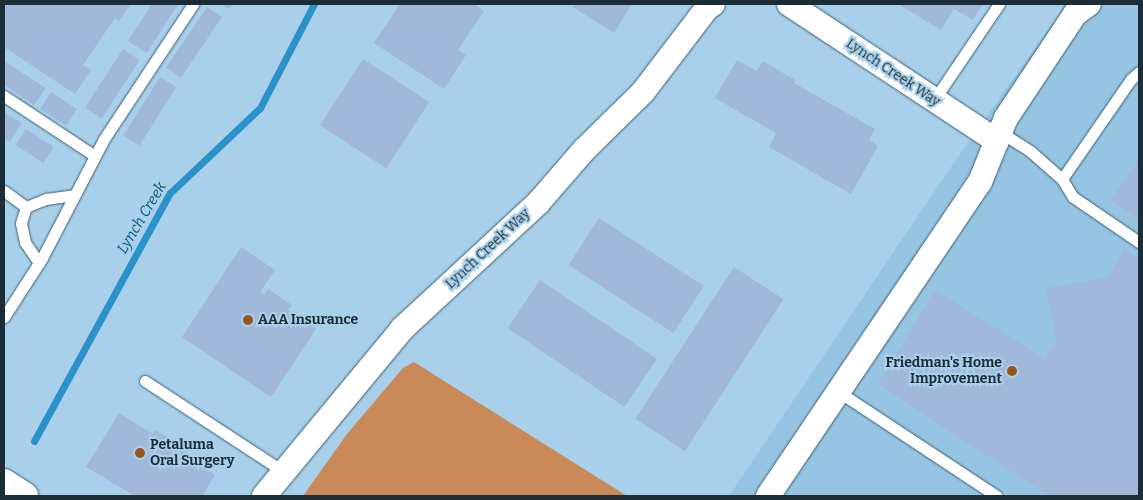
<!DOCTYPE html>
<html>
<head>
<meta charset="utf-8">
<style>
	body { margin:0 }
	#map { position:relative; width:1143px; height:500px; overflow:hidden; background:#a9d0ea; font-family:Bitter,serif }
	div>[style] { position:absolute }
	.built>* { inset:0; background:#96c5e3 }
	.green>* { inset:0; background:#c98958 }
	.stream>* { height:7px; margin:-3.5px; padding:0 3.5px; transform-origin:3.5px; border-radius:3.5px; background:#2b92c9 }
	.building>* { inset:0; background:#a0b8da; transform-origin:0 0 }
	.roads { filter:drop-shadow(0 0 1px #3c6076) drop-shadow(0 0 1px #3c6076) }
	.service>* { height:11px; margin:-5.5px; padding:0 5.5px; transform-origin:5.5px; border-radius:5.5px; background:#fff }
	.minor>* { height:24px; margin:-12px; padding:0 12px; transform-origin:12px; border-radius:12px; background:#fff }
	.secondary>* { height:28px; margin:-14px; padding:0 14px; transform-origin:14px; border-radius:14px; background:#fff }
	.dots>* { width:14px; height:14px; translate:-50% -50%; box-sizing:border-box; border:2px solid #a9d0ea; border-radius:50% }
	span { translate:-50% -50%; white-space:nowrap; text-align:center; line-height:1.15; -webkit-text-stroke:4px #a9d0ea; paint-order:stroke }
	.street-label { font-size:14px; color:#1d2d37 }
	.poi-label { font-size:14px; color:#1d2d37; font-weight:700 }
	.left { translate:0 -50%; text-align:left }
	.right { translate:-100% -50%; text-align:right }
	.water-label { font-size:15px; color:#0c587e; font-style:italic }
	.frame { position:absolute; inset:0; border:5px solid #1d2d37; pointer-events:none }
</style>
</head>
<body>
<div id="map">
	<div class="built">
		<div style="clip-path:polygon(1066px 4px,1139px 4px,1139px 496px,729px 496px,944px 177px)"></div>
	</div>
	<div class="green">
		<div style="clip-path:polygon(414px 362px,627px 496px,303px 496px,347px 434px,403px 368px)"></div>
	</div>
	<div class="stream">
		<div style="left:34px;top:441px;width:283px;rotate:-61.3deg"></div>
		<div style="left:170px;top:193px;width:124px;rotate:-43.4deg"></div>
		<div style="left:260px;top:108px;width:117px;rotate:-62.6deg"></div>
	</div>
	<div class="building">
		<div style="clip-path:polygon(4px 4px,128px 4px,130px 5px,119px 21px,115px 18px,83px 65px,91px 70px,75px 94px,4px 47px)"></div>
		<div style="clip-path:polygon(152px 4px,178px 4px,147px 53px,128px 41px)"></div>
		<div style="clip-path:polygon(221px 4px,233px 4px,229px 9px)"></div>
		<div style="clip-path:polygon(400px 4px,474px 4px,484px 11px,458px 50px,466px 55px,444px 89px,374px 43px)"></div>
		<div style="clip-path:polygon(575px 4px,632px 4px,614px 33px,573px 7px)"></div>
		<div style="clip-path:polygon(898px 4px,983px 4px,973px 20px,954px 9px,941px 30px)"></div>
		<div style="left:207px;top:7px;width:18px;height:73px;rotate:34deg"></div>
		<div style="left:123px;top:49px;width:20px;height:70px;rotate:33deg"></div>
		<div style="left:363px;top:59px;width:79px;height:79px;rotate:33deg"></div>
		<div style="clip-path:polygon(737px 60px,757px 71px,763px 61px,795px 80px,794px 83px,875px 129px,869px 140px,878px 146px,851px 194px,769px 147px,776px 133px,715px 98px)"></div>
		<div style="clip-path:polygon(4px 61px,46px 88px,34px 105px,4px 85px)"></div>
		<div style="left:160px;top:77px;width:19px;height:69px;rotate:32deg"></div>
		<div style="left:51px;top:92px;width:31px;height:20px;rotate:33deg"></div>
		<div style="clip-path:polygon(4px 112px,22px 123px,10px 142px,4px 138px)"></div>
		<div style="left:26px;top:129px;width:33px;height:19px;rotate:33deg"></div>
		<div style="clip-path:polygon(1139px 160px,1139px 220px,1111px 200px)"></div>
		<div style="left:599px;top:218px;width:125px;height:56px;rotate:33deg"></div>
		<div style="clip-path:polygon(241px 247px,275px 270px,260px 292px,265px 295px,268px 289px,292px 305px,288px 310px,316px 329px,271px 397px,182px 337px)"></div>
		<div style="clip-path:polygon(1124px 249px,1139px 259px,1139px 496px,1049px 496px,878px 384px,935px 290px,1044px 358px,1057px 343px,1046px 288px,1108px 277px)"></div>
		<div style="left:734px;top:267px;width:59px;height:181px;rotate:33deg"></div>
		<div style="left:540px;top:280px;width:141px;height:58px;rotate:34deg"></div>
		<div style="clip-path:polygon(119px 413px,153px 434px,155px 430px,188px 450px,184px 456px,215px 475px,202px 496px,135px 496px,86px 467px)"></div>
	</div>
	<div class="roads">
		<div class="service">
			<div style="left:4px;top:96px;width:109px;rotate:33.4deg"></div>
			<div style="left:934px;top:100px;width:116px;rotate:-55.9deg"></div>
			<div style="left:1000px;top:132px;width:36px;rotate:32deg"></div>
			<div style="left:1030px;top:151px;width:43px;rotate:41.2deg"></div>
			<div style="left:1062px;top:179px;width:21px;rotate:59deg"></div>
			<div style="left:1073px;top:197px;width:80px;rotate:34.3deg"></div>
			<div style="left:1062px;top:179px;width:121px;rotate:-55.4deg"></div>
			<div style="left:1131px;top:79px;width:11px;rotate:-41deg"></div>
			<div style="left:4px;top:191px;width:27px;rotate:36deg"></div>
			<div style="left:39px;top:263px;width:25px;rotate:-124deg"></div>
			<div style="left:25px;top:242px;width:19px;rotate:-102deg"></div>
			<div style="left:21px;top:223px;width:17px;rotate:-73deg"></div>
			<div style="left:26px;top:207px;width:22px;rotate:-22deg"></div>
			<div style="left:46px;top:199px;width:28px;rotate:-8deg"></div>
			<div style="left:4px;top:317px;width:70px;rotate:-57.2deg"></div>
			<div style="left:42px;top:258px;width:134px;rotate:-62.5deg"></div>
			<div style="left:104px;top:139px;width:162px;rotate:-56.6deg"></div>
			<div style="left:145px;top:381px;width:166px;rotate:33.2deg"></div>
			<div style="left:839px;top:392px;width:189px;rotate:33.4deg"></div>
		</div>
		<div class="minor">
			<div style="left:789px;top:4px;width:249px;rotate:33.4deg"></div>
			<div style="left:264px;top:496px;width:217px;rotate:-50.4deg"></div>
			<div style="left:402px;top:329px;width:185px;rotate:-42.8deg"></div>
			<div style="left:538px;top:203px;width:72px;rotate:-49deg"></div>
			<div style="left:585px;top:149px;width:81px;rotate:-44.5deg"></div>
			<div style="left:643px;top:92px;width:106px;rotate:-52.7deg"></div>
			<div style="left:707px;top:8px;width:7px;rotate:-34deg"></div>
			<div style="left:768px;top:496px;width:379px;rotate:-56deg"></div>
			<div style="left:980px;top:182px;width:69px;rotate:-67.9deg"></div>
			<div style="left:1006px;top:118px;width:125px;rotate:-56.4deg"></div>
			<div style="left:1075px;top:14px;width:17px;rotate:-36deg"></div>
		</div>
		<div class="secondary">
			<div style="left:4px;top:483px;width:24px;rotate:33deg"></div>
		</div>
	</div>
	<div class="dots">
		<div style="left:248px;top:320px;background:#96561e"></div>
		<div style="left:1012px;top:371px;background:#96561e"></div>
		<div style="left:140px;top:453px;background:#96561e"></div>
	</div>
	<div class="street-label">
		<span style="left:893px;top:73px;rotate:34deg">Lynch Creek Way</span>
		<span style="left:488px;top:249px;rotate:-43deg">Lynch Creek Way</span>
	</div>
	<div class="poi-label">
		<span class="left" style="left:258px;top:320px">AAA Insurance</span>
		<span class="right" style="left:1002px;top:371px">Friedman's Home<br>Improvement</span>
		<span class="left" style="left:150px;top:453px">Petaluma<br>Oral Surgery</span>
	</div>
	<div class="water-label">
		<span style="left:142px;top:218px;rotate:-59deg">Lynch Creek</span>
	</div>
	<div class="frame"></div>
</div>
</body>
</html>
